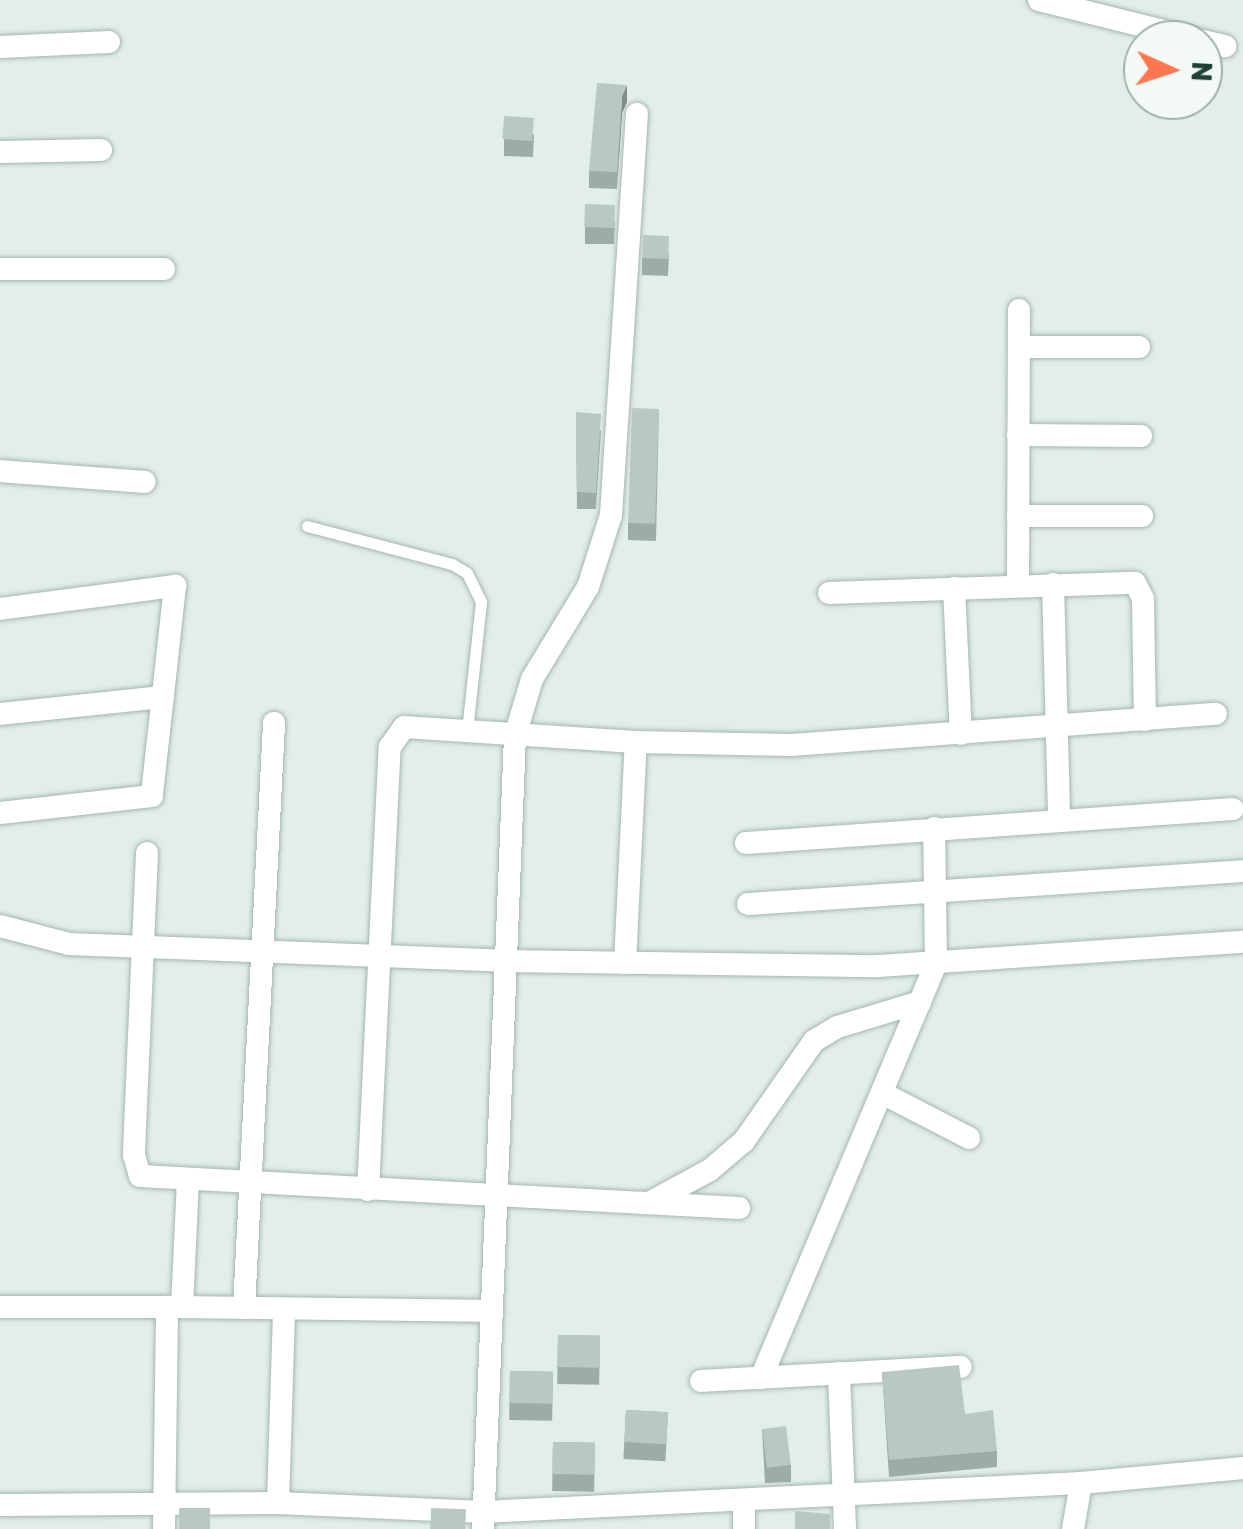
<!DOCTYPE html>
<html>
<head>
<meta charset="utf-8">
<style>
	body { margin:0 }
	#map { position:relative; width:1243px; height:1529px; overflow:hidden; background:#e2eee8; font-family:Rubik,sans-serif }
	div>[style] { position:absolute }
	.roads { filter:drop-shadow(0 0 2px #a4b7af) drop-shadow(0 0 2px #a4b7af) }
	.lane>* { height:11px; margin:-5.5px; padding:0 5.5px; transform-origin:5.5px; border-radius:5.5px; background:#fff }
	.street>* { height:22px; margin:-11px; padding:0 11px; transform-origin:11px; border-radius:11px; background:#fff }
	.wall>* { inset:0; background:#9dada6; transform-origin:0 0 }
	.shaded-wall>* { inset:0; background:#808d87 }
	.building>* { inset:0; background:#b7c9c1; transform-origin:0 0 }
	span { translate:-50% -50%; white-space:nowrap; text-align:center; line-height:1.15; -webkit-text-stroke:8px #f3faf6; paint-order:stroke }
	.north { position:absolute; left:1123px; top:20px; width:100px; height:100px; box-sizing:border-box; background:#f3faf6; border:2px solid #9fb0aa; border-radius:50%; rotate:93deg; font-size:28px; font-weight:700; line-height:40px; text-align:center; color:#204137 }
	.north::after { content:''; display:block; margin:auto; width:35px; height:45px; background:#ff764f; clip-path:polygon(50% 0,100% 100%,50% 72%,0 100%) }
</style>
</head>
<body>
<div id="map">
	<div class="roads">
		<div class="lane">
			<div style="left:307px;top:526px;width:150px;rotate:14.7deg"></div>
			<div style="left:452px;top:564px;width:17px;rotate:31deg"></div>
			<div style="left:467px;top:573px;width:32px;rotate:64deg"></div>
			<div style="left:481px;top:602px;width:129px;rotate:96.2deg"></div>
		</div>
		<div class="street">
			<div style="left:1039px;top:0;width:165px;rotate:14deg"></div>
			<div style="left:1203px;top:41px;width:23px;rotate:13deg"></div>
			<div style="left:0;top:47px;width:109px;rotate:-2.6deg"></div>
			<div style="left:0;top:152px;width:101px;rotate:-1.1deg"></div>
			<div style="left:0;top:269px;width:164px"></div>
			<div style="left:1019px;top:347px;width:120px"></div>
			<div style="left:1018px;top:435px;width:123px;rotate:0.5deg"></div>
			<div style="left:0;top:471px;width:145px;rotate:4.3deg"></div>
			<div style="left:1018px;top:516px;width:124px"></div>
			<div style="left:1053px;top:584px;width:236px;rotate:88.5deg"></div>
			<div style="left:1018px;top:585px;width:275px;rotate:-89.8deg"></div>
			<div style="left:954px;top:588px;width:146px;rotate:87.3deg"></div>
			<div style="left:829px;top:593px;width:306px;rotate:-1.9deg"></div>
			<div style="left:1135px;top:583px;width:18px;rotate:63deg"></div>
			<div style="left:1143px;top:599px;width:121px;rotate:89.1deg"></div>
			<div style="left:0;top:609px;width:177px;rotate:-7.5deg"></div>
			<div style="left:175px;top:586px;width:211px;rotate:96.3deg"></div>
			<div style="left:152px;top:796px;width:153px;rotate:173.6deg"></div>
			<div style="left:0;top:714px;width:164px;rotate:-6deg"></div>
			<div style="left:746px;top:843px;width:488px;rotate:-4deg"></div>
			<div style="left:147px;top:853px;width:302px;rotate:92.5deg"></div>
			<div style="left:134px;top:1155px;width:22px;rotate:74deg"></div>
			<div style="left:140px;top:1176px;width:600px;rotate:3.06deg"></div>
			<div style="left:748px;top:904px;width:496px;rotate:-3.8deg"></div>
			<div style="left:0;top:926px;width:71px;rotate:14.6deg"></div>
			<div style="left:69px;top:944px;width:434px;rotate:2.2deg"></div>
			<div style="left:503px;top:961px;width:375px;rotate:0.8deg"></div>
			<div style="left:878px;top:966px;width:366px;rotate:-3.8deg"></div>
			<div style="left:625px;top:963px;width:221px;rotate:-87.2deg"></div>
			<div style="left:882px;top:1093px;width:98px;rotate:27.3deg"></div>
			<div style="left:368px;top:1190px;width:444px;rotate:-87.2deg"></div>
			<div style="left:390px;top:747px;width:24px;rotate:-55deg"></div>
			<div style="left:404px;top:727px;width:232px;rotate:3.7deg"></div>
			<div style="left:636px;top:742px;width:155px;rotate:1.1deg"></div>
			<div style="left:791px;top:745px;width:426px;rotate:-4.2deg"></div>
			<div style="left:651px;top:1202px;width:67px;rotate:-28.5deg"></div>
			<div style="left:710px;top:1170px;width:45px;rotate:-40.5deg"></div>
			<div style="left:744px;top:1141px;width:122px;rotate:-55deg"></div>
			<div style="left:814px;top:1041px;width:27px;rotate:-31deg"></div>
			<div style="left:837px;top:1027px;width:87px;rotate:-16.8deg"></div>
			<div style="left:0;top:1307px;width:167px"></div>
			<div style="left:182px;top:1307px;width:125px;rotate:-87.3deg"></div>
			<div style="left:244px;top:1308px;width:586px;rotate:-87.06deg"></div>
			<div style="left:839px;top:1373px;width:156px;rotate:87.8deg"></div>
			<div style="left:761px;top:1378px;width:450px;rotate:-67.1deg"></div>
			<div style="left:936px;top:963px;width:135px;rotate:-90.8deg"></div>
			<div style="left:701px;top:1381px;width:260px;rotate:-3.1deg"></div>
			<div style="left:744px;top:1501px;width:28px;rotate:90deg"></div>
			<div style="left:278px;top:1503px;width:194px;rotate:-88.2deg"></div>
			<div style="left:0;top:1505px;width:278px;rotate:-0.4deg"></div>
			<div style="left:278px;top:1503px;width:205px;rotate:2.5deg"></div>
			<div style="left:483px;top:1512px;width:599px;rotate:-2.78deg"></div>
			<div style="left:1081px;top:1483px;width:163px;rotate:-5.3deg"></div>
			<div style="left:164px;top:1529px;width:222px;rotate:-89.2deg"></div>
			<div style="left:167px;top:1307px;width:323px;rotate:0.7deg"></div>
			<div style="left:483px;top:1529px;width:794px;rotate:-87.69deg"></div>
			<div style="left:515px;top:736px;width:59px;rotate:-73.4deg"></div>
			<div style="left:532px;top:679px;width:108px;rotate:-58.7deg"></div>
			<div style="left:588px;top:587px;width:76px;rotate:-72.3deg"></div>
			<div style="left:611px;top:515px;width:402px;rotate:-86.3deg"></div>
			<div style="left:1073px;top:1529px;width:47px;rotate:-80.1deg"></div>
		</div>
	</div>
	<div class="wall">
		<div style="clip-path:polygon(627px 102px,622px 113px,617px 189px,589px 188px,589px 171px)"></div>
		<div style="clip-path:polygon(504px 116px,534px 135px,533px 157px,504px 156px)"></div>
		<div style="clip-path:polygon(585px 204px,615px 222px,614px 244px,585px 244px)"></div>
		<div style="clip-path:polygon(669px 253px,668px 276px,642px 275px,642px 258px)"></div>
		<div style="clip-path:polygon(659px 409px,656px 541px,628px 540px,628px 523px)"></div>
		<div style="clip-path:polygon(576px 412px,601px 431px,596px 509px,577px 509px)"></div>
		<div style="left:558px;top:1335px;width:42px;height:49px;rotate:1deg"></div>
		<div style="left:510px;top:1371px;width:43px;height:49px;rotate:1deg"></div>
		<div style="clip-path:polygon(882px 1372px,965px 1414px,997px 1451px,997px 1467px,889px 1477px)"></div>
		<div style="left:626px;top:1410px;width:42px;height:49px;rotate:3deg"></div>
		<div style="clip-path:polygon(762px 1429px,791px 1465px,791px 1482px,765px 1483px)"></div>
		<div style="left:553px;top:1442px;width:42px;height:49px;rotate:1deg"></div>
	</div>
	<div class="shaded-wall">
		<div style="clip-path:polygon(627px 85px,627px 102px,622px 113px,617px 189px,622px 96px)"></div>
	</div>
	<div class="building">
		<div style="clip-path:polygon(597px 83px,627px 85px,622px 96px,617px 172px,589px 171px)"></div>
		<div style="left:504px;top:116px;width:30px;height:23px;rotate:4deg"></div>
		<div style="left:585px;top:204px;width:30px;height:23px;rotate:2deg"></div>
		<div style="left:643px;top:235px;width:26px;height:23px;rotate:2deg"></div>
		<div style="left:632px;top:408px;width:27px;height:115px;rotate:2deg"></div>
		<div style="clip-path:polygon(576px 412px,601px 414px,596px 493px,577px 492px)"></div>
		<div style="left:558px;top:1335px;width:42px;height:32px;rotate:1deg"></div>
		<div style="clip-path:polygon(959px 1365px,965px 1414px,993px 1410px,997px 1451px,889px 1460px,882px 1372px)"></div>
		<div style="left:510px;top:1371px;width:43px;height:32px;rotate:1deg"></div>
		<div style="left:626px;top:1410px;width:42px;height:32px;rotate:3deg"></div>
		<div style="left:786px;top:1426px;width:39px;height:24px;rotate:83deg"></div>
		<div style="left:553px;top:1442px;width:42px;height:32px;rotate:1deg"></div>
		<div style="left:179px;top:1508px;width:31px;height:21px"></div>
		<div style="left:431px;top:1508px;width:35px;height:21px;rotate:2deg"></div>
		<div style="clip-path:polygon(795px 1511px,830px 1514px,830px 1529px,795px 1529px)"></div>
	</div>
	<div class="north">N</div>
</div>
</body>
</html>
